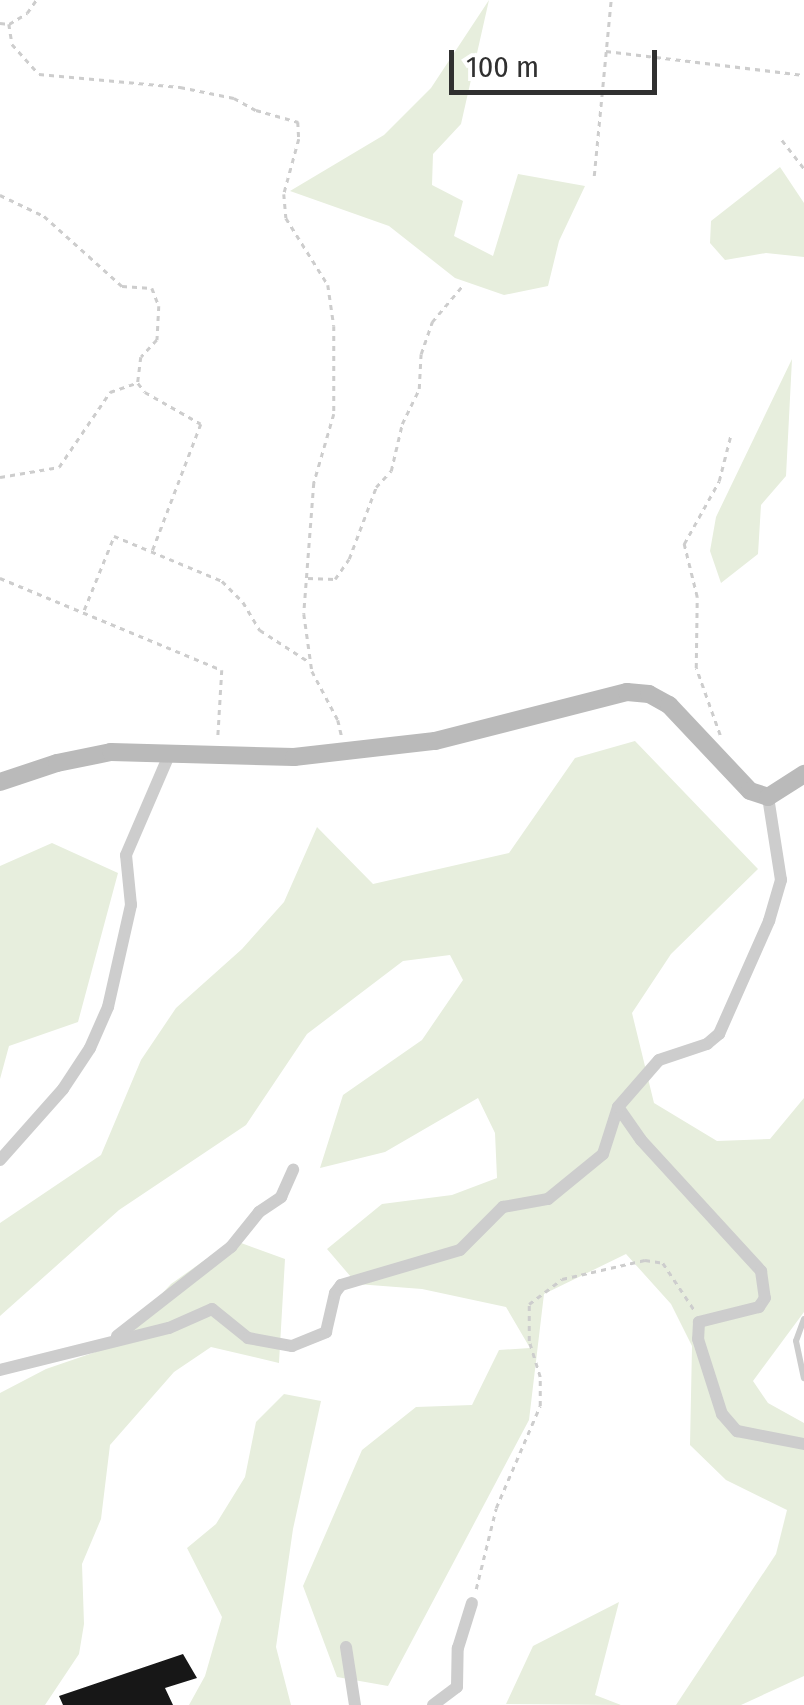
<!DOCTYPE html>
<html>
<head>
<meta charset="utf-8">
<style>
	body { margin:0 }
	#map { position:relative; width:804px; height:1705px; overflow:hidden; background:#fff; font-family:"Fira Sans Condensed",sans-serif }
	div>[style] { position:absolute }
	.green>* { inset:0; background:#e7eedd }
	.building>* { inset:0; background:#171717 }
	.path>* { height:2.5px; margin-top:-1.25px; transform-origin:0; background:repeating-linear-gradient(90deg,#cdcdcd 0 5px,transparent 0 10px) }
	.lane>* { height:6px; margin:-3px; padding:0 3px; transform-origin:3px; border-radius:3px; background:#cdcdcd }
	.street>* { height:12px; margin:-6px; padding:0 6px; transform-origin:6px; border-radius:6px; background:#cdcdcd }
	.secondary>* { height:18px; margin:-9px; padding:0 9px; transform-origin:9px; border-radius:9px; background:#bababa }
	span { translate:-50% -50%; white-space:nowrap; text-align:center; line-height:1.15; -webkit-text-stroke:10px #fff; paint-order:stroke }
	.scale { position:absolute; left:449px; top:50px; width:208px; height:45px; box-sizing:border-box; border:5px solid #303030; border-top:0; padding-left:12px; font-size:30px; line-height:35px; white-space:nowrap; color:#303030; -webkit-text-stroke:8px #fff; paint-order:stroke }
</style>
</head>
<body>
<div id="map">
	<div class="green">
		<div style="clip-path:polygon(489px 0,461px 124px,433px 154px,432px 185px,463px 201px,454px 236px,493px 256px,518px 174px,585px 186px,559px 241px,548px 286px,504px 295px,455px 278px,389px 226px,290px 191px,384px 135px,431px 88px)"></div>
		<div style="clip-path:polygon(780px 167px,804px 203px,804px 257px,766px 253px,725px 260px,710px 243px,711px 221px)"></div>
		<div style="clip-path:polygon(792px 359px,786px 476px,761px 505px,758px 554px,721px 583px,710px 551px,716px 517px)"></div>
		<div style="clip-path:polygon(635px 741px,758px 869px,671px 954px,632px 1013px,654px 1103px,717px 1141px,770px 1139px,804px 1098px,804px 1312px,753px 1381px,768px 1403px,804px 1423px,804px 1676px,741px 1705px,676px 1705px,776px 1554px,787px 1510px,726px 1480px,690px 1445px,692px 1346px,671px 1304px,626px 1254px,544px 1294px,529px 1420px,388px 1686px,337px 1677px,303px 1586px,362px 1450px,416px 1407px,472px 1405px,499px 1350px,530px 1348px,506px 1307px,422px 1289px,357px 1284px,327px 1249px,382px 1204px,452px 1195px,497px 1178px,495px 1133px,478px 1098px,385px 1152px,320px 1168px,343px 1095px,422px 1040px,463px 980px,450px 955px,403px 961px,307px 1034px,246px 1125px,119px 1210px,0 1316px,0 1223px,101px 1155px,141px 1060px,176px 1008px,242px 949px,284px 902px,317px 827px,373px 884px,509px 853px,575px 758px)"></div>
		<div style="clip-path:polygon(52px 843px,118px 873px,78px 1022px,9px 1046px,0 1079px,0 866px)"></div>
		<div style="clip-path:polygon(233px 1240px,285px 1259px,279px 1363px,211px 1347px,174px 1372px,110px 1445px,101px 1519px,82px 1564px,84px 1624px,79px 1654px,45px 1705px,0 1705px,0 1393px,46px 1369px,113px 1346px,171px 1284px)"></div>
		<div style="clip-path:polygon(284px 1394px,321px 1401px,293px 1529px,276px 1647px,291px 1705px,189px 1705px,205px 1676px,222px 1617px,187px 1548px,216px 1524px,245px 1477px,256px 1422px)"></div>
		<div style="clip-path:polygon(619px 1602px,595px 1695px,621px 1705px,506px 1704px,533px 1646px)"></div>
	</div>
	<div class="building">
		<div style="clip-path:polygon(183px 1654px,197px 1678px,165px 1688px,173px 1705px,63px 1705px,59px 1696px)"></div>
	</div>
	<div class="path">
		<div style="left:0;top:23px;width:9px;rotate:6deg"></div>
		<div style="left:9px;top:24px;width:21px;rotate:-31deg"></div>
		<div style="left:27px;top:13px;width:16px;rotate:-55deg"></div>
		<div style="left:9px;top:24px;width:20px;rotate:81deg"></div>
		<div style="left:12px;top:44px;width:40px;rotate:48deg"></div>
		<div style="left:39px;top:74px;width:142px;rotate:5.3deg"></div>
		<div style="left:180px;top:87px;width:55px;rotate:11.5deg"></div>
		<div style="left:234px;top:98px;width:25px;rotate:29deg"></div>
		<div style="left:256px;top:110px;width:44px;rotate:15.9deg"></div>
		<div style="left:298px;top:122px;width:17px;rotate:87deg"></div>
		<div style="left:299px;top:139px;width:57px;rotate:105.3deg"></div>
		<div style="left:284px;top:194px;width:24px;rotate:85deg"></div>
		<div style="left:286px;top:218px;width:79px;rotate:57.9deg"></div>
		<div style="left:328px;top:285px;width:41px;rotate:81.7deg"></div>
		<div style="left:334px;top:326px;width:88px;rotate:90deg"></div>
		<div style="left:334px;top:414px;width:72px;rotate:106.2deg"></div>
		<div style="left:314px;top:483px;width:131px;rotate:94.4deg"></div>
		<div style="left:304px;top:614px;width:58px;rotate:82deg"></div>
		<div style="left:312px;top:671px;width:55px;rotate:62deg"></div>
		<div style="left:338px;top:720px;width:18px;rotate:77deg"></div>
		<div style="left:606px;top:51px;width:199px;rotate:6.9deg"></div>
		<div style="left:782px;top:140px;width:36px;rotate:52deg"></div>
		<div style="left:594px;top:176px;width:177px;rotate:-84.5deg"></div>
		<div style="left:0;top:195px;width:49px;rotate:25.5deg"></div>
		<div style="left:44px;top:216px;width:105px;rotate:41.9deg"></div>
		<div style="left:122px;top:286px;width:30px;rotate:4deg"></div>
		<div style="left:152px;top:288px;width:19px;rotate:69deg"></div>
		<div style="left:159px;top:306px;width:34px;rotate:93deg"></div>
		<div style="left:157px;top:340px;width:23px;rotate:133deg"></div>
		<div style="left:141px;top:357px;width:26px;rotate:97deg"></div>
		<div style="left:138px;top:383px;width:11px;rotate:52deg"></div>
		<div style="left:145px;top:392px;width:64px;rotate:29.7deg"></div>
		<div style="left:201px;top:424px;width:137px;rotate:110.9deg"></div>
		<div style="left:0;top:477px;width:60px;rotate:-9.6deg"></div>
		<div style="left:59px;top:467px;width:91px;rotate:-55.8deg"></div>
		<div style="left:110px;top:392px;width:28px;rotate:-19deg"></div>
		<div style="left:0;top:578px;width:240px;rotate:22.5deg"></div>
		<div style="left:222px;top:670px;width:68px;rotate:93.4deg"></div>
		<div style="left:308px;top:578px;width:27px;rotate:2deg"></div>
		<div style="left:335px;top:579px;width:24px;rotate:-55deg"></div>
		<div style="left:349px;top:559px;width:77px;rotate:-69.4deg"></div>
		<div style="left:376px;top:487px;width:22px;rotate:-47deg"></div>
		<div style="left:391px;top:471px;width:48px;rotate:-76.8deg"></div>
		<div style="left:402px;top:424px;width:39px;rotate:-64deg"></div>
		<div style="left:419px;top:389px;width:35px;rotate:-87deg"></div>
		<div style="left:421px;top:354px;width:34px;rotate:-71deg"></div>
		<div style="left:432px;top:322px;width:48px;rotate:-50deg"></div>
		<div style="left:84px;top:610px;width:80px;rotate:-67.9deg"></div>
		<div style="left:114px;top:536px;width:117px;rotate:22.6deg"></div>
		<div style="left:222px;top:581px;width:30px;rotate:45deg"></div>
		<div style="left:243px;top:602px;width:33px;rotate:59deg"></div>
		<div style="left:260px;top:630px;width:57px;rotate:32.9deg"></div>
		<div style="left:720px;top:735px;width:71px;rotate:-109.7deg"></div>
		<div style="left:696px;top:668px;width:71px;rotate:-89.2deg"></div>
		<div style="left:697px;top:597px;width:55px;rotate:-103.8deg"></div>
		<div style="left:684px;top:544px;width:72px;rotate:-60.9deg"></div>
		<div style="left:719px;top:481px;width:49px;rotate:-75.7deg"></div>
		<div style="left:476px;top:1589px;width:83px;rotate:-76.1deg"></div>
		<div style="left:496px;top:1508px;width:111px;rotate:-66.7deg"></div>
		<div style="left:540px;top:1406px;width:29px;rotate:-90deg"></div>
		<div style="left:540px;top:1377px;width:38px;rotate:-107deg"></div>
		<div style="left:529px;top:1341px;width:37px;rotate:-90deg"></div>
		<div style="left:529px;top:1304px;width:41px;rotate:-37.1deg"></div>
		<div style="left:562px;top:1279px;width:85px;rotate:-12.9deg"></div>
		<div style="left:645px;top:1260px;width:18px;rotate:9deg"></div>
		<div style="left:663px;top:1263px;width:58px;rotate:56.3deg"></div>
	</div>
	<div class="lane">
		<div style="left:804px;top:1319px;width:23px;rotate:110deg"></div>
		<div style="left:796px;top:1341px;width:38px;rotate:78deg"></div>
	</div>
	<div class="street">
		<div style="left:618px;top:1107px;width:40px;rotate:55.1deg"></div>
		<div style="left:641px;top:1140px;width:178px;rotate:47.5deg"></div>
		<div style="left:761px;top:1271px;width:27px;rotate:82deg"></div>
		<div style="left:765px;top:1298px;width:11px;rotate:124deg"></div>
		<div style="left:759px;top:1307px;width:62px;rotate:166deg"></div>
		<div style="left:699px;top:1322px;width:17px;rotate:93deg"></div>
		<div style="left:698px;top:1339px;width:79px;rotate:72.3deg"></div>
		<div style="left:722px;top:1414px;width:23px;rotate:49deg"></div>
		<div style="left:737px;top:1431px;width:68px;rotate:11deg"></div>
		<div style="left:0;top:1160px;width:95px;rotate:-48.4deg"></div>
		<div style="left:63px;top:1089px;width:49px;rotate:-56.6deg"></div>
		<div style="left:90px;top:1048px;width:45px;rotate:-66.3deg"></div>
		<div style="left:108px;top:1007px;width:105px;rotate:-77.3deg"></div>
		<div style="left:131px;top:905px;width:50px;rotate:-95.7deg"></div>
		<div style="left:126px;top:855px;width:111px;rotate:-66.7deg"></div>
		<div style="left:117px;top:1336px;width:145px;rotate:-38deg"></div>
		<div style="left:231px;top:1247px;width:45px;rotate:-51.3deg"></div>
		<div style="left:259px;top:1212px;width:27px;rotate:-34deg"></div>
		<div style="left:281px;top:1197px;width:30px;rotate:-66deg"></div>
		<div style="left:0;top:1370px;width:174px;rotate:-14deg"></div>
		<div style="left:169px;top:1328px;width:47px;rotate:-23.8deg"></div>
		<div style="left:212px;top:1309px;width:46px;rotate:38.9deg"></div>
		<div style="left:248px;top:1338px;width:45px;rotate:10.3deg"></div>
		<div style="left:292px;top:1346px;width:37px;rotate:-22deg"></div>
		<div style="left:326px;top:1332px;width:40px;rotate:-77deg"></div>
		<div style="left:335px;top:1293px;width:10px;rotate:-53deg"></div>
		<div style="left:341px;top:1285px;width:124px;rotate:-16.4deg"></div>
		<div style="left:460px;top:1250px;width:61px;rotate:-45deg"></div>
		<div style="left:503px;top:1207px;width:46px;rotate:-10.1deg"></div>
		<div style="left:548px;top:1199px;width:71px;rotate:-39.3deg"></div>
		<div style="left:603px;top:1154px;width:49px;rotate:-72.3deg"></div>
		<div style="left:618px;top:1107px;width:62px;rotate:-48.9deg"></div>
		<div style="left:659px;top:1060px;width:51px;rotate:-18.4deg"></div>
		<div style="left:707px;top:1044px;width:16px;rotate:-40deg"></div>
		<div style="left:719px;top:1034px;width:124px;rotate:-66.1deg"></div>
		<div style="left:769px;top:921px;width:43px;rotate:-73.7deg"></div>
		<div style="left:781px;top:880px;width:84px;rotate:-98.9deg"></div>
		<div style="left:346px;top:1647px;width:59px;rotate:81.2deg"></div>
		<div style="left:433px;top:1705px;width:30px;rotate:-37deg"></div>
		<div style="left:457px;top:1687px;width:39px;rotate:-89deg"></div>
		<div style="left:458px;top:1648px;width:47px;rotate:-72.7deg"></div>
	</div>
	<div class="secondary">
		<div style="left:0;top:782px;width:60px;rotate:-18.4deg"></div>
		<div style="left:57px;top:763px;width:55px;rotate:-11.5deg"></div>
		<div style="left:111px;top:752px;width:183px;rotate:1.6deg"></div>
		<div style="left:294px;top:757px;width:142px;rotate:-6.5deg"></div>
		<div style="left:435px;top:741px;width:198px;rotate:-14.3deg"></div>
		<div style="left:627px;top:692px;width:22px;rotate:5deg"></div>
		<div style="left:649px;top:694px;width:23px;rotate:29deg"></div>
		<div style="left:669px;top:705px;width:118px;rotate:46.7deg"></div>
		<div style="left:750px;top:791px;width:19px;rotate:18deg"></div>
		<div style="left:768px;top:797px;width:43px;rotate:-32.6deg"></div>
	</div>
	<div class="scale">100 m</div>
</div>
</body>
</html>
